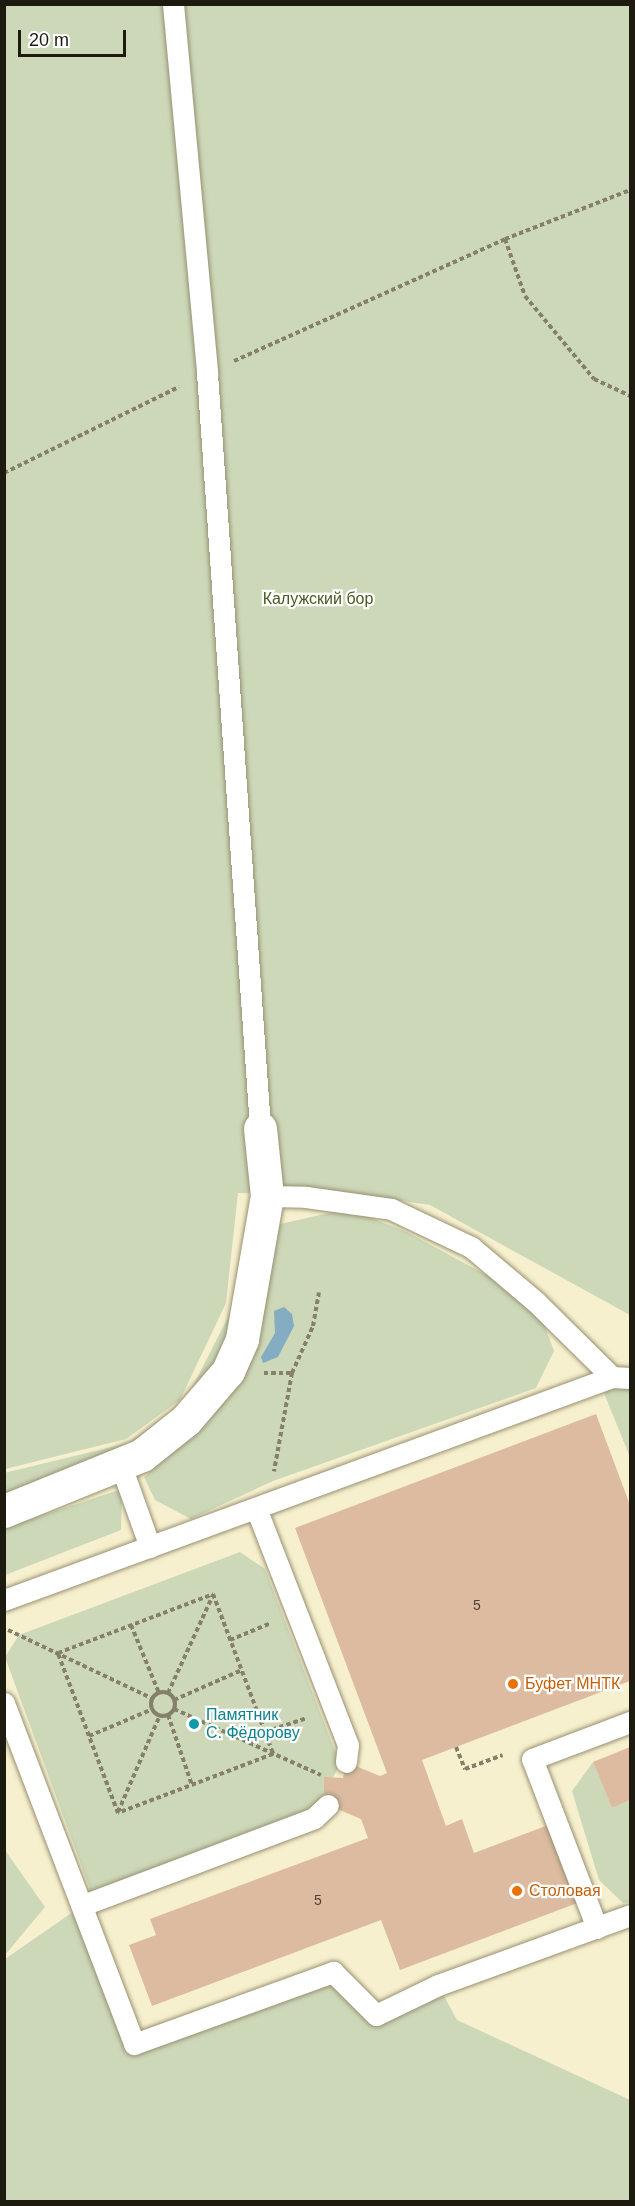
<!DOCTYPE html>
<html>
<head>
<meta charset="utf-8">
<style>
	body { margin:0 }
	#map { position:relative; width:635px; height:2206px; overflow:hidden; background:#f7f0ce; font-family:Helvetica,sans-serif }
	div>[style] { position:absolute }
	.green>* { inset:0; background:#ccd8b8 }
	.water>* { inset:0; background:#84adc1 }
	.building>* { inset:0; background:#dcbba0 }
	.path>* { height:4px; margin-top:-2px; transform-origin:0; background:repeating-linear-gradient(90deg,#85806a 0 4.5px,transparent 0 7.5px) }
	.path>.ring { margin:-2px; padding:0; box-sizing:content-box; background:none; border:4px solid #85806a; border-radius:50% }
	.roads { filter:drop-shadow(0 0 2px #979172) drop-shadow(0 0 2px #979172) }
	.lane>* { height:21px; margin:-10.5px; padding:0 10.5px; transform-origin:10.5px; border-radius:10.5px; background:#fff }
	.street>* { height:33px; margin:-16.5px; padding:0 16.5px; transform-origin:16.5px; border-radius:16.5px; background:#fff }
	.dots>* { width:16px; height:16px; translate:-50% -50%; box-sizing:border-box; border:3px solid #fff; border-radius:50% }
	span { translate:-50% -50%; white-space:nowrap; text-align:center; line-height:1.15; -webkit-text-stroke:4.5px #fff; paint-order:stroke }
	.number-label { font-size:14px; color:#4d4333 }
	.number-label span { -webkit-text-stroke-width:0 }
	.park-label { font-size:16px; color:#495a22 }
	.food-label { font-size:16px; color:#c56008 }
	.left { translate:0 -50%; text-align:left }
	.culture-label { font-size:16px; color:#0d838f }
	.frame { position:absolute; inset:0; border:6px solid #1d1b0f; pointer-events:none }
	.scale { position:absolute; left:18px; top:30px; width:108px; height:27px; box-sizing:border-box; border:3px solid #1d1b0f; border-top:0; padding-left:8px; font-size:18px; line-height:21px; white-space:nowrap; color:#1d1b0f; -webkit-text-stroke:4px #fff; paint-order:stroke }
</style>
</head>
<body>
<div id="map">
	<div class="green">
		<div style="clip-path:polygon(4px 5px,630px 5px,630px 1315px,430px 1205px,354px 1194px,238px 1193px,226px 1303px,180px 1400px,126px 1439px,5px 1469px)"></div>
		<div style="clip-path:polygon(347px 1209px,405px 1231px,536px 1302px,554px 1351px,536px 1388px,273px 1481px,191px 1519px,155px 1500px,144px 1477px,206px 1419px,250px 1338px,280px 1224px)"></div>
		<div style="clip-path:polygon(232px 1309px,226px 1369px,187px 1418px,5px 1499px,4px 1473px,128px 1443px,185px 1402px)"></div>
		<div style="clip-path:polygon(630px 1379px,630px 1457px,599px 1381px)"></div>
		<div style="clip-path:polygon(122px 1489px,121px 1530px,5px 1575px,5px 1524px,31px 1519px)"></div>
		<div style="clip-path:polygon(240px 1552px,265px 1569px,340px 1764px,307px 1829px,97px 1908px,5px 1657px,19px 1635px)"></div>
		<div style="clip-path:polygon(593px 1762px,612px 1808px,630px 1800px,630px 1902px,623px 1903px,599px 1880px,572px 1791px)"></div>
		<div style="clip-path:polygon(5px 1850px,45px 1907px,5px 1955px,4px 1955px)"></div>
		<div style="clip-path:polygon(83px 1905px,134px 2043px,333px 1972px,376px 2015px,438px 1985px,457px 2020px,630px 2100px,630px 2201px,5px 2201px,5px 1959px)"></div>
	</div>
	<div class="water">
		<div style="clip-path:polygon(284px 1307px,292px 1314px,294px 1326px,278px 1357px,263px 1363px,261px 1357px,275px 1333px,274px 1311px)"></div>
	</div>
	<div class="building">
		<div style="clip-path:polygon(596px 1414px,630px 1505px,630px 1681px,422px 1760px,446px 1826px,462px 1819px,474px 1853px,551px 1824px,580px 1902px,400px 1970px,381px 1920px,152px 2006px,129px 1945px,156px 1935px,150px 1919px,368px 1838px,361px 1819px,328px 1805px,324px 1817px,324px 1777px,343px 1778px,346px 1762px,380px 1776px,387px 1773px,295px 1528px)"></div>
		<div style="clip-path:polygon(630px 1747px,630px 1800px,612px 1808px,593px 1762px)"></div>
	</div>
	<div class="path">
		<div style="left:505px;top:239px;width:60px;rotate:70.7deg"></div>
		<div style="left:525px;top:296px;width:108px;rotate:50.3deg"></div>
		<div style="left:594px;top:379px;width:40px;rotate:25deg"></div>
		<div style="left:234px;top:361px;width:297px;rotate:-24.2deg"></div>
		<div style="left:505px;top:239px;width:134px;rotate:-21.4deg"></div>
		<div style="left:4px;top:473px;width:195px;rotate:-26.2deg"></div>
		<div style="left:264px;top:1373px;width:28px"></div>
		<div style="left:292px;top:1373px;width:100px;rotate:100.4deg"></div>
		<div style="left:292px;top:1373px;width:51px;rotate:-65.9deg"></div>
		<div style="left:313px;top:1326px;width:34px;rotate:-80deg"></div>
		<div style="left:213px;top:1594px;width:171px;rotate:69.4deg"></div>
		<div style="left:273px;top:1754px;width:166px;rotate:159.2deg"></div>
		<div style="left:118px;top:1813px;width:171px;rotate:-110.6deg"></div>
		<div style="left:58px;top:1653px;width:166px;rotate:-20.8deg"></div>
		<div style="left:131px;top:1625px;width:74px;rotate:67.6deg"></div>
		<div style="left:8px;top:1630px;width:161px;rotate:25.4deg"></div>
		<div style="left:230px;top:1640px;width:44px;rotate:-22.5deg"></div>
		<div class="ring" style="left:151px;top:1692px;width:20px;height:20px"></div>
		<div style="left:168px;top:1693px;width:108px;rotate:-65.3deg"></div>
		<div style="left:174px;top:1700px;width:74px;rotate:-23.8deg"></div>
		<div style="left:174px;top:1709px;width:161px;rotate:24.2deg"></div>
		<div style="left:168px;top:1715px;width:74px;rotate:71.1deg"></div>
		<div style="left:265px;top:1732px;width:44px;rotate:-18.4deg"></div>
		<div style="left:89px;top:1736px;width:69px;rotate:-22.9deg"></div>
		<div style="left:456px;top:1747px;width:24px;rotate:68deg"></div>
		<div style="left:465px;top:1769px;width:40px;rotate:-20.2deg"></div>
		<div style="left:118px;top:1812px;width:106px;rotate:-66.6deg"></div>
	</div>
	<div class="roads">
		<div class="lane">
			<div style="left:173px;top:4px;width:371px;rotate:84.7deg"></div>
			<div style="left:207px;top:373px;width:757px;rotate:85.98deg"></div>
			<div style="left:267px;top:1196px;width:39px;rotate:1deg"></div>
			<div style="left:306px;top:1197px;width:86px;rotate:8deg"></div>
			<div style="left:391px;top:1209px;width:89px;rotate:25.4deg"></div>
			<div style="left:471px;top:1247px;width:85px;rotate:40.2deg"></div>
			<div style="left:536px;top:1302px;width:107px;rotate:44.6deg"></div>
			<div style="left:121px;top:1466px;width:86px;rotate:70.3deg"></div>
			<div style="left:256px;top:1508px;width:254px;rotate:68.8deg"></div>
			<div style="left:348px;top:1745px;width:17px;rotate:97deg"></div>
			<div style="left:4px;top:1600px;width:648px;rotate:-20.14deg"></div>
			<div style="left:612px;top:1377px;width:18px;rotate:3deg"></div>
			<div style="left:4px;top:1703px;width:365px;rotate:69.1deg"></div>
			<div style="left:134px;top:2044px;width:212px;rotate:-19.9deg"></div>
			<div style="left:333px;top:1972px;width:61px;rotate:45deg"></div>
			<div style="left:376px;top:2015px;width:69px;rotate:-25.8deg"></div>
			<div style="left:438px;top:1985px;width:204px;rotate:-20deg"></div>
			<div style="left:83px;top:1905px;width:247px;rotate:-20.6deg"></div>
			<div style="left:314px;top:1818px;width:19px;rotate:-43deg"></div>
			<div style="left:597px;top:1928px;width:181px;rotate:-111deg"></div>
			<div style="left:532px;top:1759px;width:105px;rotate:-20.7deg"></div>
		</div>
		<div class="street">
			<div style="left:4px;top:1511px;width:149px;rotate:-22.1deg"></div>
			<div style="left:142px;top:1455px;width:56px;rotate:-38.5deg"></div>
			<div style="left:186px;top:1420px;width:65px;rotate:-49.4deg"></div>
			<div style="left:228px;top:1371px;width:35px;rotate:-66deg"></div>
			<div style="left:242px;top:1339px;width:145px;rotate:-80.1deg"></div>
			<div style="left:267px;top:1196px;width:68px;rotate:-95.9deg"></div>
		</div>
	</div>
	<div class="dots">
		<div style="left:513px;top:1684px;background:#e8710a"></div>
		<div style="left:194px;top:1724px;background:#0f9aa8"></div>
		<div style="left:517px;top:1891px;background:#e8710a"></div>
	</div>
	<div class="number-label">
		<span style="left:477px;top:1605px">5</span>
		<span style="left:318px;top:1900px">5</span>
	</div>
	<div class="park-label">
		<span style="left:318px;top:599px">Калужский бор</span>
	</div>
	<div class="food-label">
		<span class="left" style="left:525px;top:1684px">Буфет МНТК</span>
		<span class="left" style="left:529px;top:1891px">Столовая</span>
	</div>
	<div class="culture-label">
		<span class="left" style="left:206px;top:1724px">Памятник<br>С. Фёдорову</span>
	</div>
	<div class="frame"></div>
	<div class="scale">20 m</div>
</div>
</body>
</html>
